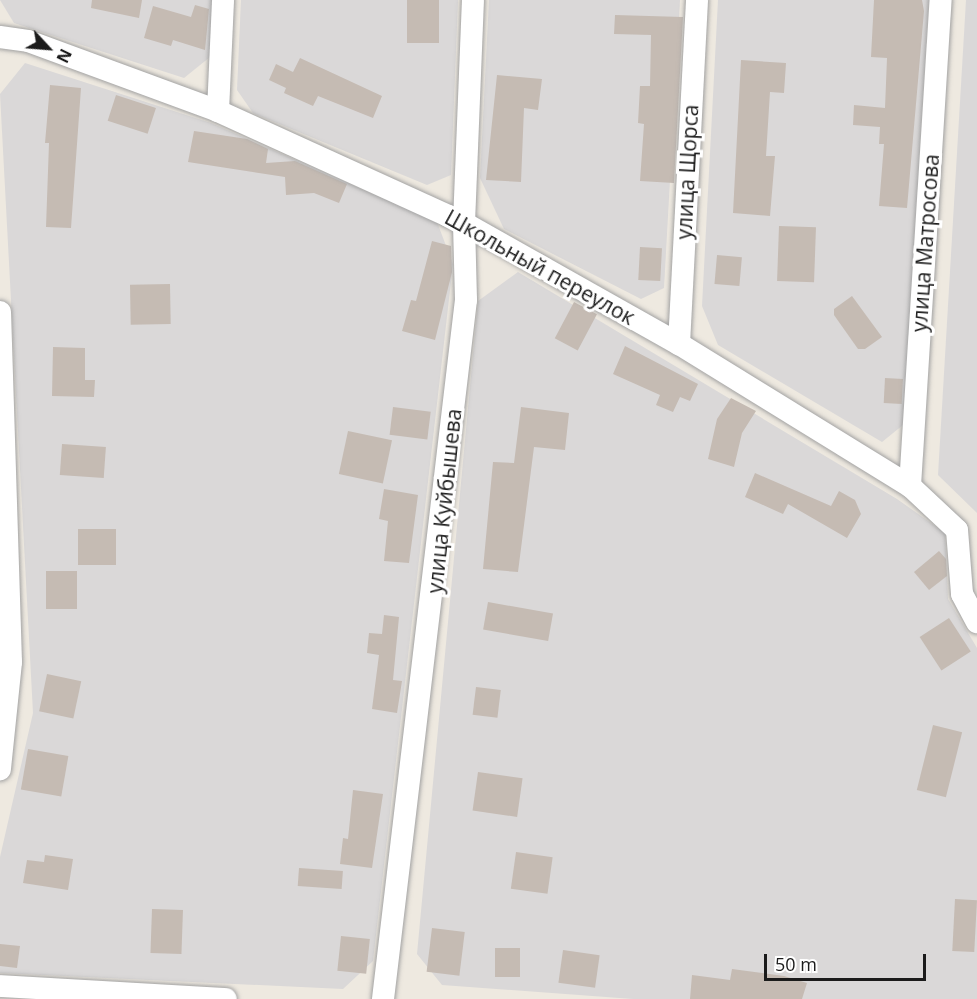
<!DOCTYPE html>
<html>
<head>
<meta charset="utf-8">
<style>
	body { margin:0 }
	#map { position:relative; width:977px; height:999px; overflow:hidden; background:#eee9e0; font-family:"Open Sans",sans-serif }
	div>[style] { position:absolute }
	.residential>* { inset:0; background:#dad8d8 }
	.building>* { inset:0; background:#c5bbb3; transform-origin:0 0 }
	.roads { filter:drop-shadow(0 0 2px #a2a2a2) drop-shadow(0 0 2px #a2a2a2) }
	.minor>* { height:22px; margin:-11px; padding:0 11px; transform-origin:11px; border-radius:11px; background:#fff }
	span { translate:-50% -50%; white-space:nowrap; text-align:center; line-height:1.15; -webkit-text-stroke:6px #fff; paint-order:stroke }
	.street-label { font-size:21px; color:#1b1b1b }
	.north { position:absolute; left:18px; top:18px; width:60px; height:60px; -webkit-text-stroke:4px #fff; paint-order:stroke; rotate:116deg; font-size:16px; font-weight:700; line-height:24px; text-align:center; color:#1b1b1b }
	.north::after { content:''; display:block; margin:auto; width:21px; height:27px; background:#1b1b1b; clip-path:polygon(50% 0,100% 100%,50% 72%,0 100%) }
	.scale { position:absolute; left:764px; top:954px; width:162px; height:27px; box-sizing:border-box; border:3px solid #1b1b1b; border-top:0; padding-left:8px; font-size:18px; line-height:21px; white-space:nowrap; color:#1b1b1b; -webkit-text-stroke:4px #fff; paint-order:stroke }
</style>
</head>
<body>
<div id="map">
	<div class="residential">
		<div style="clip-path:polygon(0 0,213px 0,210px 57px,184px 78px,14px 23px)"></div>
		<div style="clip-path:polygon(241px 0,458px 0,451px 175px,427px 185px,253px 113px,237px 90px)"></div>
		<div style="clip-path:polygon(489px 0,680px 0,664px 288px,641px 299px,504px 229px,480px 178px)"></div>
		<div style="clip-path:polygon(718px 0,929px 0,903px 425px,882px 442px,718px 345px,702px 306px)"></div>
		<div style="clip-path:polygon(966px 0,977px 0,977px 513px,938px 475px)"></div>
		<div style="clip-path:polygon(25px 63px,211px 123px,437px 222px,453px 264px,373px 961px,343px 989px,0 973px,0 857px,33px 713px,0 94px)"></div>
		<div style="clip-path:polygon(518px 272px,897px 499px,945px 533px,948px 599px,977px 648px,977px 999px,633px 999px,442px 985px,417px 954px,478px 301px)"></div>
	</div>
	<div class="building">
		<div style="clip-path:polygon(92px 0,142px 0,139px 18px,91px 8px)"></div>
		<div style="left:407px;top:0;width:32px;height:43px"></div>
		<div style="clip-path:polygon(874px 0,922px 0,924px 11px,907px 208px,879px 206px,884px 144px,879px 144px,880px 127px,853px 125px,854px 105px,885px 108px,887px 58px,871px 57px)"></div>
		<div style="clip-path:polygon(195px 5px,209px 9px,205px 50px,173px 40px,171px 46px,144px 38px,153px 6px,191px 17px)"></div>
		<div style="clip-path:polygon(615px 15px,683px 17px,674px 183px,640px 181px,644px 124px,638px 123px,640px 86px,650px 86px,651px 35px,614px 34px)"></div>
		<div style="clip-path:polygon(300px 58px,382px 96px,373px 118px,318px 96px,313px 106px,284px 93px,286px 88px,269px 80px,276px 64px,293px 72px)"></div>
		<div style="clip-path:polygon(741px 60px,786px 63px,784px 93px,770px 92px,766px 156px,775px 156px,770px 216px,733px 213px)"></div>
		<div style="clip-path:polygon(497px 75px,542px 79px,538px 110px,524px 108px,521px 182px,486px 180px)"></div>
		<div style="clip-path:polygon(50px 85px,81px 88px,71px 228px,46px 227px,49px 143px,45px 143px)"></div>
		<div style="left:116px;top:95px;width:42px;height:27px;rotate:18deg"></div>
		<div style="clip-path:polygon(194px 131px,247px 139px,268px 149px,266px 163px,295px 161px,347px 184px,339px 203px,314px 193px,286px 195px,285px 177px,188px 162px)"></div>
		<div style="left:779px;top:226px;width:37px;height:55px;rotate:2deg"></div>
		<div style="clip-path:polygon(432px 241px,451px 246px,452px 272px,435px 340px,402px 331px,411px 300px,416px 301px)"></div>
		<div style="left:640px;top:247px;width:22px;height:33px;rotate:3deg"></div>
		<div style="left:717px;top:255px;width:25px;height:29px;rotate:5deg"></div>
		<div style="left:170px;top:284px;width:40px;height:40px;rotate:89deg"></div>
		<div style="clip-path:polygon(852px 296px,882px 337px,865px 349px,858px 349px,834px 315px,834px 309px)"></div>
		<div style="left:574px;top:302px;width:26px;height:41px;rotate:28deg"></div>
		<div style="clip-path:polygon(625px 346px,698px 384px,690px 401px,680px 397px,673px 412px,656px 405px,660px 395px,613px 374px)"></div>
		<div style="clip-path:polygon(53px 347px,85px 348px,85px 380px,95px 380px,94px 397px,52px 396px)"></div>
		<div style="left:885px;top:378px;width:18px;height:25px;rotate:3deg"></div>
		<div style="clip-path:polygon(731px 398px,756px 411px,742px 433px,734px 467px,708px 459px,717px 419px)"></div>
		<div style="left:393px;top:407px;width:38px;height:28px;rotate:7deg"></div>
		<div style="clip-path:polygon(521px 407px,569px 413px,565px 450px,534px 447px,518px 572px,483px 569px,493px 462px,514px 463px)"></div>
		<div style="left:348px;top:431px;width:45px;height:44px;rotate:12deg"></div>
		<div style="left:62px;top:444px;width:44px;height:31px;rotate:4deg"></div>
		<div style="clip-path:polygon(755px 473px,831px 506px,839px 491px,855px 500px,861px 514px,847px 538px,788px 504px,783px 514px,745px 497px)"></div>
		<div style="clip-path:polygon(384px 489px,418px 495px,409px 563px,384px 561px,388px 521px,379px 519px)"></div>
		<div style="left:78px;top:529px;width:38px;height:36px"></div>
		<div style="clip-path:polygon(939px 551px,946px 559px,947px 576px,929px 590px,914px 572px)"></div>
		<div style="left:46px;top:571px;width:31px;height:38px"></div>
		<div style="left:488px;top:602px;width:66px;height:28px;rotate:10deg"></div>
		<div style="clip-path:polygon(384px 615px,399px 617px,393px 680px,402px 681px,397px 713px,372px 709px,379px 655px,367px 653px,369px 633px,382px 634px)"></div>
		<div style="left:949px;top:618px;width:40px;height:35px;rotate:57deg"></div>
		<div style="left:47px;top:674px;width:35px;height:38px;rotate:12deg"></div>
		<div style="left:476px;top:687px;width:25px;height:28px;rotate:7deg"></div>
		<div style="left:933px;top:725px;width:30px;height:67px;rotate:14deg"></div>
		<div style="left:28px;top:749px;width:41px;height:41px;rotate:10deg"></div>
		<div style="left:478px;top:772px;width:45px;height:39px;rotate:8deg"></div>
		<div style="clip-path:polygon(353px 790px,383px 794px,372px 868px,340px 864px,343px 838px,348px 839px)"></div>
		<div style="left:516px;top:852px;width:37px;height:37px;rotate:8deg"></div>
		<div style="clip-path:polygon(45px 855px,73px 859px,68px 890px,23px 883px,27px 860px,44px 862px)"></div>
		<div style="left:299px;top:868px;width:44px;height:18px;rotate:4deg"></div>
		<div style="left:955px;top:899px;width:22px;height:52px;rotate:3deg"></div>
		<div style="left:152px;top:909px;width:31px;height:44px;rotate:2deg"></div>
		<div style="left:432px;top:928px;width:33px;height:44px;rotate:7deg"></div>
		<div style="left:341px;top:936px;width:29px;height:35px;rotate:6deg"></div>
		<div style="clip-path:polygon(0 944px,20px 946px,17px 968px,0 966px)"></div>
		<div style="left:495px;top:948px;width:25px;height:29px"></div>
		<div style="left:563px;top:950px;width:37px;height:33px;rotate:8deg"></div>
		<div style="clip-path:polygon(732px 969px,784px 976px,807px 983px,802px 999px,690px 999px,692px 975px,730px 980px)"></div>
	</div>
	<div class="roads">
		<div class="minor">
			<div style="left:0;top:37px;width:28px;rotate:8deg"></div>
			<div style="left:28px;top:41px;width:202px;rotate:20.2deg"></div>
			<div style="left:218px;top:111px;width:270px;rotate:24.5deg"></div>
			<div style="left:464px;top:223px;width:247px;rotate:29.4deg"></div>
			<div style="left:679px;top:344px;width:271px;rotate:31.6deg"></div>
			<div style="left:910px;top:486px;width:64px;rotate:43.1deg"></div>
			<div style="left:957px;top:530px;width:64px;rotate:85.5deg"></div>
			<div style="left:962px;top:594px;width:32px;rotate:62deg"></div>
			<div style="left:218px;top:111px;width:111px;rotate:-87.4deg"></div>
			<div style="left:0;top:312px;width:350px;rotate:88.2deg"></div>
			<div style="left:11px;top:662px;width:108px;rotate:95.9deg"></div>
			<div style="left:679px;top:344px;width:344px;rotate:-87deg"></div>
			<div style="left:910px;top:486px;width:487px;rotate:-86.4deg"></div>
			<div style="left:0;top:986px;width:226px;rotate:3.3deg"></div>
			<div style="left:383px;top:999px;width:704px;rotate:-83.23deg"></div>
			<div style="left:466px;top:300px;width:77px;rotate:-91.5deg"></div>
			<div style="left:464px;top:223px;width:223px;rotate:-87.7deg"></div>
		</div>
	</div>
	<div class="street-label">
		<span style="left:687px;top:172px;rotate:-87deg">улица Щорса</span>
		<span style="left:925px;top:243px;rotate:-86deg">улица Матросова</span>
		<span style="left:540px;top:267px;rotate:29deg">Школьный переулок</span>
		<span style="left:444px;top:501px;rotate:-84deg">улица Куйбышева</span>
	</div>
	<div class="north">N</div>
	<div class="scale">50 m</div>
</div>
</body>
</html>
